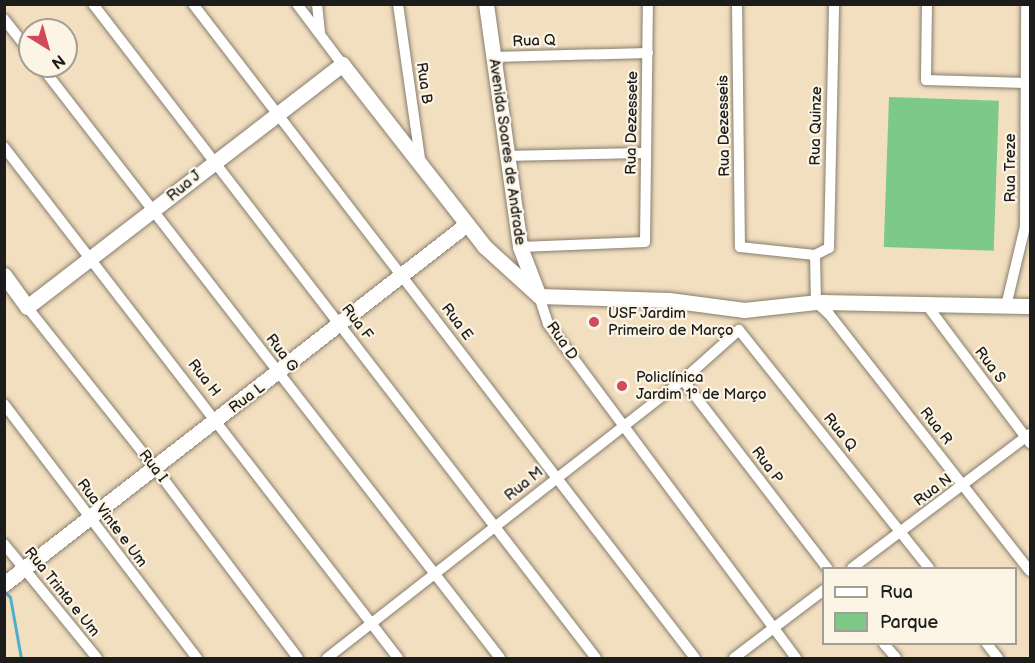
<!DOCTYPE html>
<html>
<head>
<meta charset="utf-8">
<style>
	body { margin:0 }
	#map { position:relative; width:1035px; height:663px; overflow:hidden; background:#f2dfbf; font-family:"Balsamiq Sans",sans-serif }
	div>[style] { position:absolute }
	.green>* { inset:0; background:#7dca88; transform-origin:0 0 }
	.stream>* { height:3px; margin:-1.5px; padding:0 1.5px; transform-origin:1.5px; border-radius:1.5px; background:#4eafcd }
	.roads { filter:drop-shadow(0 0 2px #877e6e) drop-shadow(0 0 2px #877e6e) }
	.street>* { height:10px; margin:-5px; padding:0 5px; transform-origin:5px; border-radius:5px; background:#fff }
	.secondary>* { height:15px; margin:-7.5px; padding:0 7.5px; transform-origin:7.5px; border-radius:7.5px; background:#fff }
	.dots>* { width:16px; height:16px; translate:-50% -50%; box-sizing:border-box; border:3px solid #fcf5e5; border-radius:50% }
	span { translate:-50% -50%; white-space:nowrap; text-align:center; line-height:1.15; -webkit-text-stroke:4.5px #fcf5e5; paint-order:stroke }
	.street-label { font-size:15px; color:#1c1c1c }
	.poi-label { font-size:15px; color:#1c1c1c }
	.left { translate:0 -50%; text-align:left }
	.frame { position:absolute; inset:0; border:6px solid #1c1c1c; pointer-events:none }
	.legend { position:absolute; left:822px; top:567px; width:195px; height:78px; box-sizing:border-box; background:#fcf5e5; border:2px solid #a29e95; margin:0; padding:8px 10px; list-style:none; font-size:18px; color:#1c1c1c }
	.legend li { display:flex; align-items:center; gap:12px; height:30px }
	.legend b { width:30px; border:2px solid #a29e95 }
	.north { position:absolute; left:18px; top:18px; width:60px; height:60px; box-sizing:border-box; background:#fcf5e5; border:2px solid #a29e95; border-radius:50%; rotate:143deg; font-size:16px; font-weight:700; line-height:24px; text-align:center; color:#1c1c1c }
	.north::after { content:''; display:block; margin:auto; width:21px; height:27px; background:#d1495b; clip-path:polygon(50% 0,100% 100%,50% 72%,0 100%) }
</style>
</head>
<body>
<div id="map">
	<div class="green">
		<div style="left:889px;top:97px;width:110px;height:150px;rotate:2deg"></div>
	</div>
	<div class="stream">
		<div style="left:4px;top:591px;width:8px;rotate:45deg"></div>
		<div style="left:10px;top:597px;width:62px;rotate:79.8deg"></div>
	</div>
	<div class="roads">
		<div class="street">
			<div style="left:93px;top:4px;width:825px;rotate:52.44deg"></div>
			<div style="left:193px;top:4px;width:824px;rotate:52.49deg"></div>
			<div style="left:297px;top:4px;width:75px;rotate:53.1deg"></div>
			<div style="left:317px;top:4px;width:30px;rotate:84deg"></div>
			<div style="left:398px;top:4px;width:163px;rotate:81.9deg"></div>
			<div style="left:737px;top:4px;width:243px;rotate:89.3deg"></div>
			<div style="left:740px;top:247px;width:75px;rotate:6.1deg"></div>
			<div style="left:815px;top:255px;width:16px;rotate:-27deg"></div>
			<div style="left:829px;top:248px;width:244px;rotate:-88.8deg"></div>
			<div style="left:927px;top:4px;width:76px;rotate:90.8deg"></div>
			<div style="left:926px;top:80px;width:100px;rotate:1.7deg"></div>
			<div style="left:4px;top:19px;width:42px;rotate:51.8deg"></div>
			<div style="left:493px;top:57px;width:155px;rotate:-1.5deg"></div>
			<div style="left:41px;top:66px;width:749px;rotate:52.21deg"></div>
			<div style="left:4px;top:147px;width:645px;rotate:52.37deg"></div>
			<div style="left:510px;top:156px;width:136px;rotate:-1.3deg"></div>
			<div style="left:520px;top:247px;width:125px;rotate:-2.3deg"></div>
			<div style="left:645px;top:242px;width:238px;rotate:-89.3deg"></div>
			<div style="left:815px;top:255px;width:47px;rotate:88.8deg"></div>
			<div style="left:816px;top:302px;width:18px;rotate:43deg"></div>
			<div style="left:829px;top:314px;width:326px;rotate:52deg"></div>
			<div style="left:539px;top:296px;width:29px;rotate:72deg"></div>
			<div style="left:548px;top:324px;width:416px;rotate:53.4deg"></div>
			<div style="left:926px;top:304px;width:174px;rotate:53.2deg"></div>
			<div style="left:1006px;top:306px;width:81px;rotate:-76.5deg"></div>
			<div style="left:1025px;top:227px;width:223px;rotate:-89.7deg"></div>
			<div style="left:27px;top:307px;width:207px;rotate:51.5deg"></div>
			<div style="left:156px;top:469px;width:236px;rotate:53.1deg"></div>
			<div style="left:739px;top:330px;width:305px;rotate:51.4deg"></div>
			<div style="left:683px;top:380px;width:237px;rotate:52.5deg"></div>
			<div style="left:4px;top:404px;width:319px;rotate:52.8deg"></div>
			<div style="left:4px;top:544px;width:147px;rotate:50.8deg"></div>
			<div style="left:852px;top:568px;width:223px;rotate:-37deg"></div>
			<div style="left:884px;top:644px;width:18px;rotate:49deg"></div>
			<div style="left:987px;top:644px;width:18px;rotate:52deg"></div>
			<div style="left:327px;top:658px;width:452px;rotate:-38deg"></div>
			<div style="left:683px;top:380px;width:75px;rotate:-41.8deg"></div>
			<div style="left:734px;top:658px;width:113px;rotate:-37.1deg"></div>
		</div>
		<div class="secondary">
			<div style="left:486px;top:4px;width:245px;rotate:82deg"></div>
			<div style="left:520px;top:247px;width:50px;rotate:69deg"></div>
			<div style="left:4px;top:275px;width:39px;rotate:54deg"></div>
			<div style="left:27px;top:307px;width:398px;rotate:-37.6deg"></div>
			<div style="left:342px;top:64px;width:231px;rotate:52deg"></div>
			<div style="left:484px;top:246px;width:74px;rotate:42.3deg"></div>
			<div style="left:539px;top:296px;width:130px;rotate:1.8deg"></div>
			<div style="left:669px;top:300px;width:76px;rotate:7.6deg"></div>
			<div style="left:744px;top:310px;width:72px;rotate:-6.3deg"></div>
			<div style="left:816px;top:302px;width:214px;rotate:1.1deg"></div>
			<div style="left:4px;top:584px;width:586px;rotate:-37.87deg"></div>
		</div>
	</div>
	<div class="dots">
		<div style="left:594px;top:322px;background:#d1495b"></div>
		<div style="left:622px;top:386px;background:#d1495b"></div>
	</div>
	<div class="street-label">
		<span style="left:534px;top:41px;rotate:-2deg">Rua Q</span>
		<span style="left:424px;top:83px;rotate:82deg">Rua B</span>
		<span style="left:632px;top:123px;rotate:-89deg">Rua Dezessete</span>
		<span style="left:724px;top:126px;rotate:-91deg">Rua Dezesseis</span>
		<span style="left:816px;top:126px;rotate:-89deg">Rua Quinze</span>
		<span style="left:507px;top:152px;rotate:82deg">Avenida Soares de Andrade</span>
		<span style="left:1011px;top:168px;rotate:-90deg">Rua Treze</span>
		<span style="left:184px;top:186px;rotate:-40deg">Rua J</span>
		<span style="left:357px;top:322px;rotate:52deg">Rua F</span>
		<span style="left:457px;top:322px;rotate:53deg">Rua E</span>
		<span style="left:562px;top:341px;rotate:55deg">Rua D</span>
		<span style="left:282px;top:353px;rotate:53deg">Rua G</span>
		<span style="left:990px;top:365px;rotate:53deg">Rua S</span>
		<span style="left:204px;top:378px;rotate:52deg">Rua H</span>
		<span style="left:247px;top:398px;rotate:-37deg">Rua L</span>
		<span style="left:936px;top:426px;rotate:52deg">Rua R</span>
		<span style="left:840px;top:432px;rotate:51deg">Rua Q</span>
		<span style="left:767px;top:465px;rotate:53deg">Rua P</span>
		<span style="left:153px;top:466px;rotate:52deg">Rua I</span>
		<span style="left:524px;top:484px;rotate:-39deg">Rua M</span>
		<span style="left:933px;top:490px;rotate:-37deg">Rua N</span>
		<span style="left:112px;top:523px;rotate:53deg">Rua Vinte e Um</span>
		<span style="left:62px;top:592px;rotate:51deg">Rua Trinta e Um</span>
	</div>
	<div class="poi-label">
		<span class="left" style="left:608px;top:322px">USF Jardim<br>Primeiro de Março</span>
		<span class="left" style="left:636px;top:386px">Policlínica<br>Jardim 1º de Março</span>
	</div>
	<div class="frame"></div>
	<ul class="legend">
	<li><b style="height:8px;background:#fff"></b>Rua</li>
	<li><b style="height:16px;background:#7dca88"></b>Parque</li>
	</ul>
	<div class="north">N</div>
</div>
</body>
</html>
